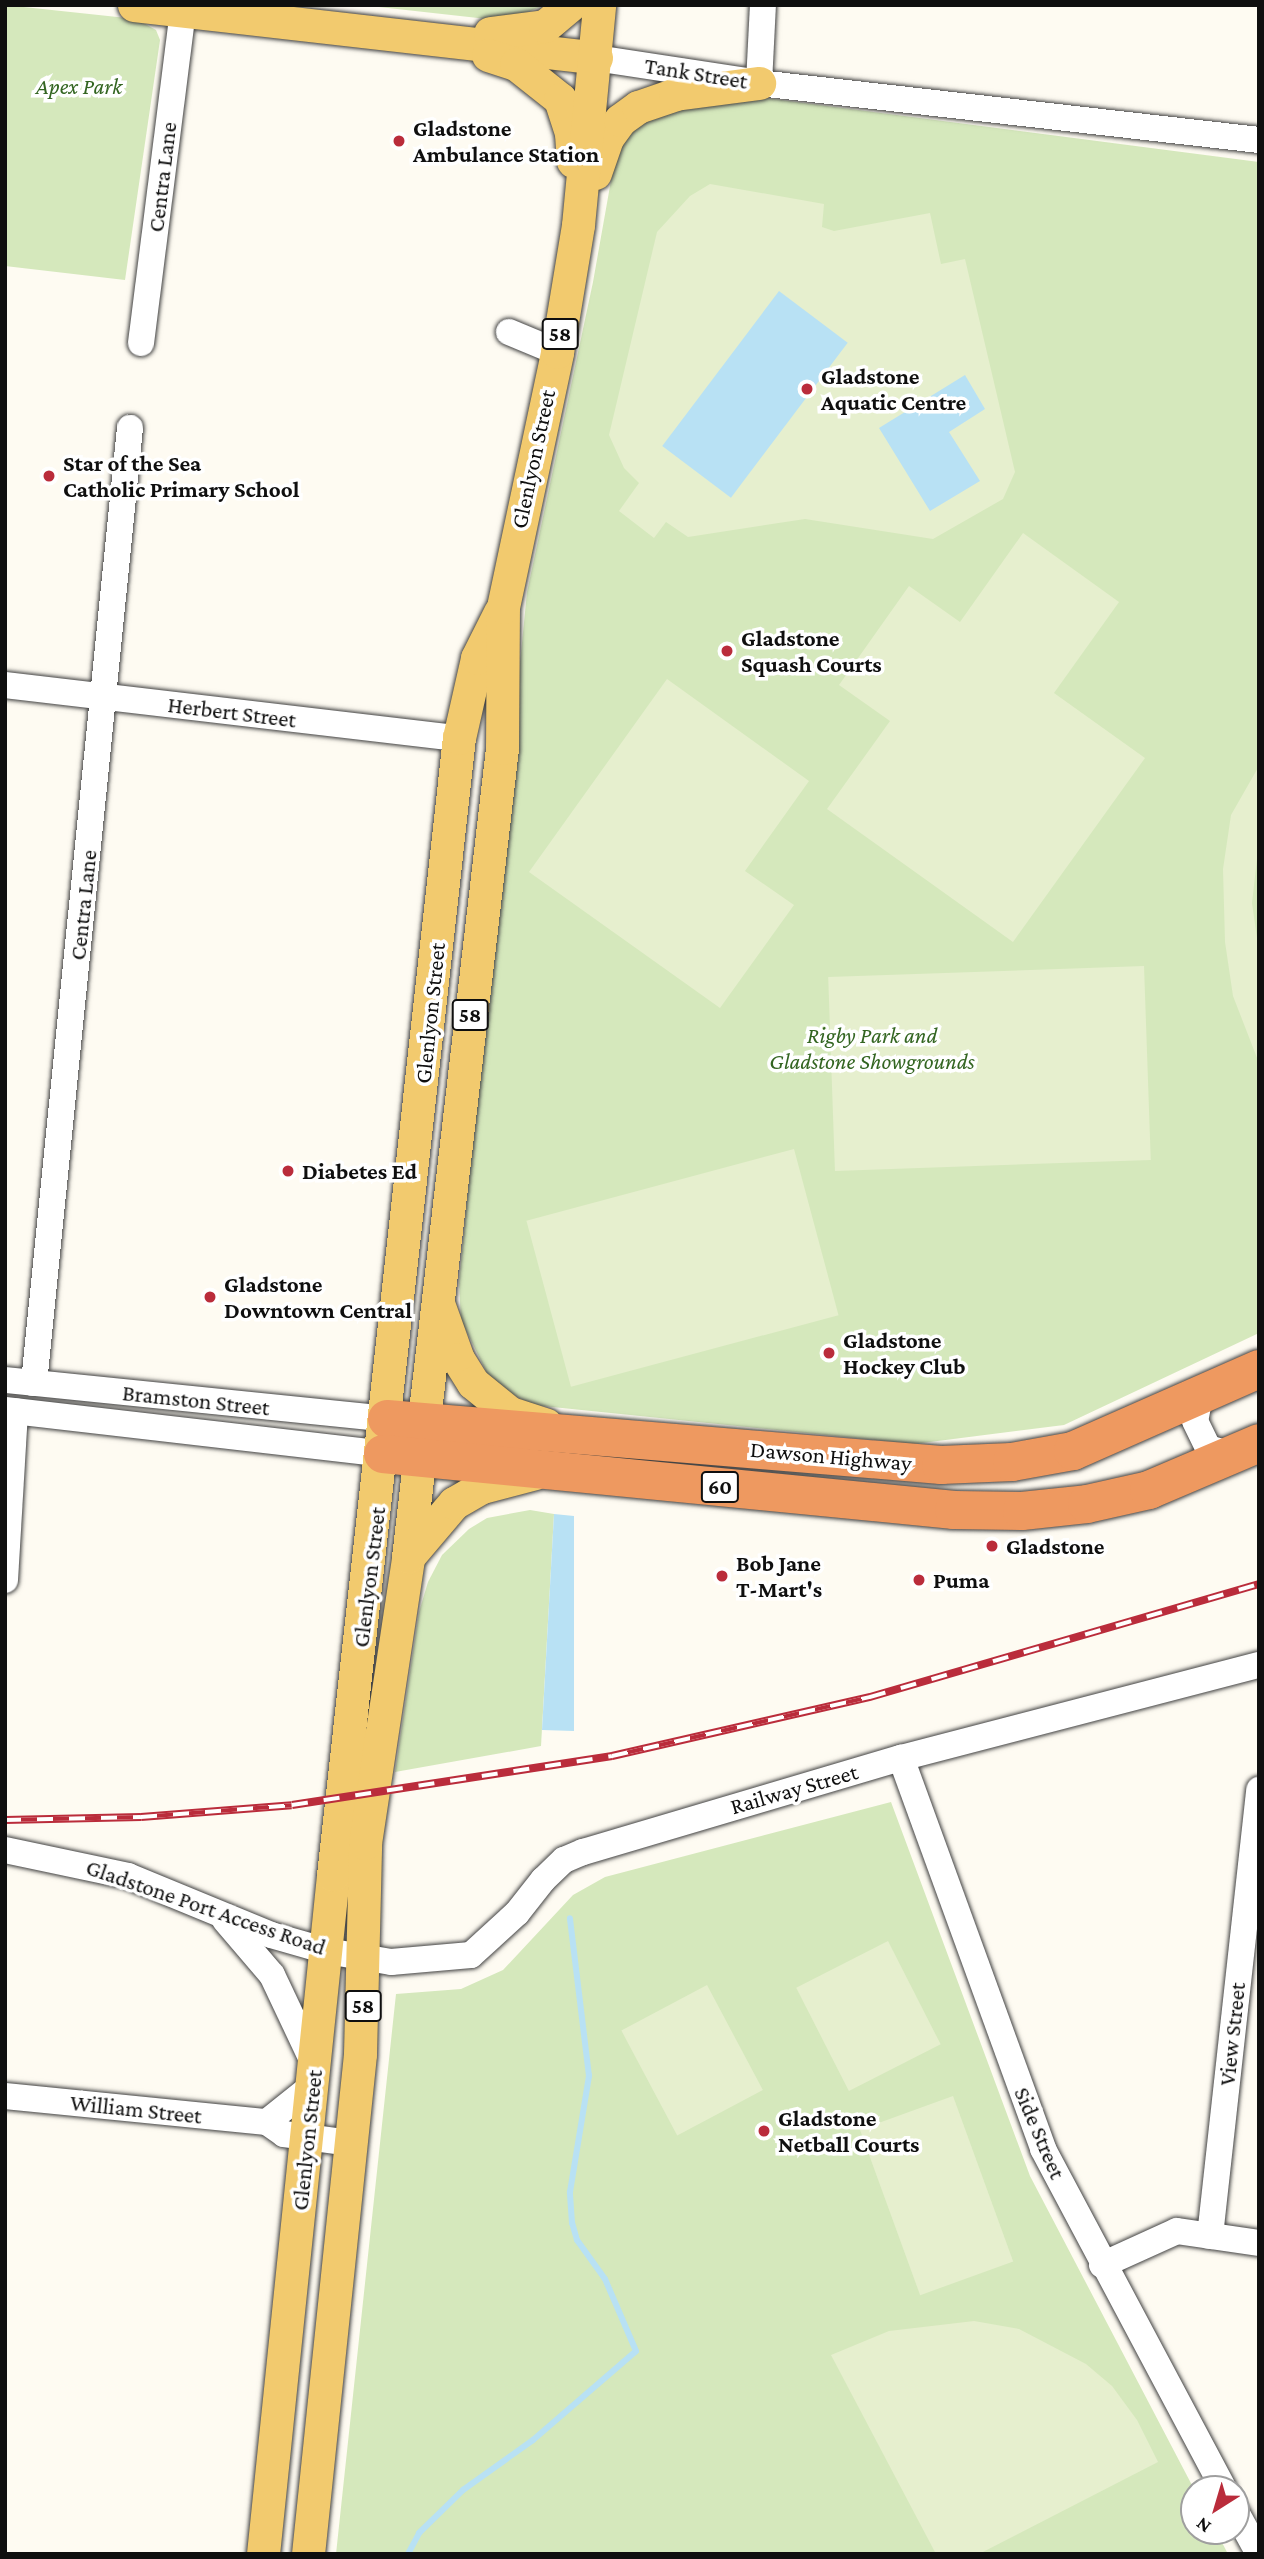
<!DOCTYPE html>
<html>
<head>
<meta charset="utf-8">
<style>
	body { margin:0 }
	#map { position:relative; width:1264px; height:2559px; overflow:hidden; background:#fefbf2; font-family:"Crimson Pro",serif }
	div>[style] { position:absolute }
	.green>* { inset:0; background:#d5e8bc }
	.pitch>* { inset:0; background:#e6efce; transform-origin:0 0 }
	.water>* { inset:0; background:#b8e1f4; transform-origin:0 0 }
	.stream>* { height:6px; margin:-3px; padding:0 3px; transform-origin:3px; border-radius:3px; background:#b8e1f4 }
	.roads { filter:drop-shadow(0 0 2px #424242) drop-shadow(0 0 2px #424242) }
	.minor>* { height:26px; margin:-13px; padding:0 13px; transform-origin:13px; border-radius:13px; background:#fff }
	.major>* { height:33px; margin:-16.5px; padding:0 16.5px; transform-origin:16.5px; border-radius:16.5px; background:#f2ca6e }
	.highway>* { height:38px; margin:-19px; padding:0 19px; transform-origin:19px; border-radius:19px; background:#ee9960 }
	.rail>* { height:8px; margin-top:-4px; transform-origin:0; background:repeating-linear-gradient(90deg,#fff 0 16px,#ba2c3b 0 32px); box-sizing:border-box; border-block:2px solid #ba2c3b }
	.dots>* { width:19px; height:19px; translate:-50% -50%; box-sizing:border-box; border:4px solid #fff; border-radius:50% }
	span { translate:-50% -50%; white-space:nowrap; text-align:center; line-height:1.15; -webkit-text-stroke:7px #fff; paint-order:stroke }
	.shield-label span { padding:2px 5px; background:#fff; border:2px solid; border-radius:5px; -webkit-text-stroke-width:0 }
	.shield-label { font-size:21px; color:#0f0f0f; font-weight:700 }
	.street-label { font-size:23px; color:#0f0f0f }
	.park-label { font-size:23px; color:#336521; font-style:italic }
	.poi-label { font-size:23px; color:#0f0f0f; font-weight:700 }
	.left { translate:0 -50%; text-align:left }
	.frame { position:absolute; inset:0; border:7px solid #0f0f0f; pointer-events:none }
	.north { position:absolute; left:1180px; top:2475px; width:70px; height:70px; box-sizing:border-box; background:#fff; border:2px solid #9f9f9f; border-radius:50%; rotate:217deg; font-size:19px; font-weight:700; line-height:28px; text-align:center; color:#0f0f0f }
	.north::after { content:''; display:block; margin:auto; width:24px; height:32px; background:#ba2c3b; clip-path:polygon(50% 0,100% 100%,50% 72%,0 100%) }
</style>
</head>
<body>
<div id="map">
	<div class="green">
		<div style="clip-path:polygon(5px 5px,136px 19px,156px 30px,160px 40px,125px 280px,5px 266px)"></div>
		<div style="clip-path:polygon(361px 5px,545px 5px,505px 21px)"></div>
		<div style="clip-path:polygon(743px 95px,1259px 162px,1259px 1333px,1064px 1425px,914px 1444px,533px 1405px,506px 1391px,487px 1373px,461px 1320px,459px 1283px,527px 592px,593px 282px,618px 141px,640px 117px)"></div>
		<div style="clip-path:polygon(530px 1510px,554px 1514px,541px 1746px,395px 1772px,419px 1612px,428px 1582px,442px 1555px,469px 1529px,487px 1518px)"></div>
		<div style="clip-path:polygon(891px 1802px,1030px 2176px,1194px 2489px,1194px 2531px,1216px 2531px,1228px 2554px,336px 2554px,396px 1994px,461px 1989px,503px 1970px,573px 1895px,605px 1877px)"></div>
	</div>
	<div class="pitch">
		<div style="clip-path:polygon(710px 184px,824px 204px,822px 227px,834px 231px,930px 213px,941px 264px,965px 259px,1015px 472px,1003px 499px,933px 539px,805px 519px,688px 537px,666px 522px,654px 538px,619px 511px,639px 483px,624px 468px,609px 435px,657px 232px,690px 196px)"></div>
		<div style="clip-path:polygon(1023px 533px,1119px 602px,1054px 693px,1145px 758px,1013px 942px,827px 809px,890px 721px,839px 685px,909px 586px,960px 622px)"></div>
		<div style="clip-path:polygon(667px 679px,809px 781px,745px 871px,794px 905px,720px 1008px,529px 872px)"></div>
		<div style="clip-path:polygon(1259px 766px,1259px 841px,1252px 903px,1259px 952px,1259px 1063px,1233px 996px,1225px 942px,1223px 869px,1231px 815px)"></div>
		<div style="left:1144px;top:966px;width:194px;height:316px;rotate:88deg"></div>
		<div style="left:794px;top:1149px;width:172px;height:277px;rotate:75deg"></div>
		<div style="left:888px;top:1941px;width:116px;height:103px;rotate:63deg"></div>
		<div style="left:707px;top:1985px;width:119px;height:97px;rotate:62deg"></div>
		<div style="left:953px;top:2096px;width:176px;height:99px;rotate:70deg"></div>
		<div style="clip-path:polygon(974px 2321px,1019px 2329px,1086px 2364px,1112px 2386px,1137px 2420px,1158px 2462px,979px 2554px,936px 2554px,831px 2355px,889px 2331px)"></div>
	</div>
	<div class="water">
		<div style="left:779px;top:291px;width:86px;height:194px;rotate:37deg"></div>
		<div style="clip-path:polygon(965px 375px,985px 409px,949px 432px,980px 481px,930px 511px,879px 428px)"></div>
		<div style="clip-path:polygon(554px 1514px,574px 1516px,574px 1731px,542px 1730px)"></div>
	</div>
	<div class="stream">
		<div style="left:408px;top:2554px;width:24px;rotate:-62deg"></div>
		<div style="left:419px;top:2533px;width:62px;rotate:-44.3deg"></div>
		<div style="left:463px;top:2490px;width:86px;rotate:-35.5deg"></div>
		<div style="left:533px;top:2440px;width:136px;rotate:-40.8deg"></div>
		<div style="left:636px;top:2351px;width:78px;rotate:-113.3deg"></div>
		<div style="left:605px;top:2279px;width:48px;rotate:-125.7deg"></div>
		<div style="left:577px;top:2240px;width:18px;rotate:-106deg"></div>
		<div style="left:572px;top:2223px;width:31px;rotate:-94deg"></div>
		<div style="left:570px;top:2192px;width:118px;rotate:-80.7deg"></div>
		<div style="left:589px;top:2076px;width:159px;rotate:-96.9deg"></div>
	</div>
	<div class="roads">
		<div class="minor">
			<div style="left:596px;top:58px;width:165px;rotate:8.7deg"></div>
			<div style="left:759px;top:83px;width:503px;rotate:6.5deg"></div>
			<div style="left:759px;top:83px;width:78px;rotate:-87.1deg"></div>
			<div style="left:509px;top:332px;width:52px;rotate:22.6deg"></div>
			<div style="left:141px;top:343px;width:335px;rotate:-82.8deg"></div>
			<div style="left:5px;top:685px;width:457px;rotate:6.7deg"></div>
			<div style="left:5px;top:1380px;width:384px;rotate:5.8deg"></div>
			<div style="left:34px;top:1383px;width:960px;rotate:-84.26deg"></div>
			<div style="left:1200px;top:1396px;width:25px;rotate:101deg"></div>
			<div style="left:1195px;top:1421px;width:30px;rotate:64deg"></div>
			<div style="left:1208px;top:1448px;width:29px;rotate:16deg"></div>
			<div style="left:5px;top:1410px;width:381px;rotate:6.6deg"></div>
			<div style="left:5px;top:1580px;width:169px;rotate:-86.6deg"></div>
			<div style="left:901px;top:1758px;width:416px;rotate:70deg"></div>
			<div style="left:1043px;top:2149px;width:385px;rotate:62deg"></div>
			<div style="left:5px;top:1850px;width:126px;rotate:11.9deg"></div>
			<div style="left:128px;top:1876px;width:155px;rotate:22.4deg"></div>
			<div style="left:271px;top:1935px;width:58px;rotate:15.9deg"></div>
			<div style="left:327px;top:1951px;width:65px;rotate:9.8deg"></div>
			<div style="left:391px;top:1962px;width:80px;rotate:-5deg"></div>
			<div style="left:471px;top:1955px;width:62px;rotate:-42.4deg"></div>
			<div style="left:517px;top:1913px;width:42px;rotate:-51.8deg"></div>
			<div style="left:543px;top:1880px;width:29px;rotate:-44deg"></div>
			<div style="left:564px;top:1860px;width:21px;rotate:-23deg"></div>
			<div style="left:583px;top:1852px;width:332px;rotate:-16.5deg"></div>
			<div style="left:901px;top:1758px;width:370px;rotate:-14.6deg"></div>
			<div style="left:225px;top:1920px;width:72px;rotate:49.5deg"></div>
			<div style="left:272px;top:1975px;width:98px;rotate:64.7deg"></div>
			<div style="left:5px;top:2096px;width:263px;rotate:5.7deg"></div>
			<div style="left:267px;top:2122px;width:21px;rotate:35deg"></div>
			<div style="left:284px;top:2134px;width:68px;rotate:7.7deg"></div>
			<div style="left:267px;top:2122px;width:59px;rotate:-38.8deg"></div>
			<div style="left:1210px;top:2236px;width:449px;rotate:-83.7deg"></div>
			<div style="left:1102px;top:2265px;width:82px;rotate:-24.4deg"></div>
			<div style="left:1177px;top:2231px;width:83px;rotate:8.3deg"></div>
			<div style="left:1236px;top:2512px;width:48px;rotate:61.3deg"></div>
		</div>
		<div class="major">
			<div style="left:134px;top:5px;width:465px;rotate:6.5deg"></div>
			<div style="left:490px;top:33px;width:55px;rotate:-7.3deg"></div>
			<div style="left:545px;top:26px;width:33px;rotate:-40deg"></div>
			<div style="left:488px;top:55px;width:29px;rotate:18deg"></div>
			<div style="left:516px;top:64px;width:56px;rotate:38.5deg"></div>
			<div style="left:560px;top:99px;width:36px;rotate:72deg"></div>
			<div style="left:571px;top:133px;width:28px;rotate:86deg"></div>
			<div style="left:595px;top:173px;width:37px;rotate:-71deg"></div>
			<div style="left:607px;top:138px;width:22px;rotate:-54deg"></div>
			<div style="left:620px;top:120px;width:22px;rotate:-36deg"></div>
			<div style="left:638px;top:107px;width:39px;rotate:-19deg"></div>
			<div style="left:675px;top:94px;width:85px;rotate:-7.5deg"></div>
			<div style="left:439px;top:1306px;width:56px;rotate:70.3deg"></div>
			<div style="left:458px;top:1359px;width:28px;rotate:58deg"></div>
			<div style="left:473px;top:1383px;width:48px;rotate:39deg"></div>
			<div style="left:510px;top:1413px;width:38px;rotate:18deg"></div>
			<div style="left:408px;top:1557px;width:71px;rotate:-49.6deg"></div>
			<div style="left:454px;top:1503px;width:32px;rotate:-30deg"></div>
			<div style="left:482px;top:1487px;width:55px;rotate:-14.8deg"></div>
			<div style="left:263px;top:2554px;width:683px;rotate:-84.11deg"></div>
			<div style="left:333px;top:1875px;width:1144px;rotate:-83.68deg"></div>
			<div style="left:459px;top:738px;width:82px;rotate:-77.3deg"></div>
			<div style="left:477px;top:658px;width:51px;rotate:-63.4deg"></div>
			<div style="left:308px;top:2554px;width:503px;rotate:-84.06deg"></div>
			<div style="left:360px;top:2054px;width:211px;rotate:-88.6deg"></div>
			<div style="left:365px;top:1843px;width:289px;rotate:-81.4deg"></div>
			<div style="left:408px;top:1557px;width:814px;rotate:-83.37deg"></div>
			<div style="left:502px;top:748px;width:141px;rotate:-89.6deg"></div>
			<div style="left:503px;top:607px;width:261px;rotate:-78deg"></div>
			<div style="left:557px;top:352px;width:129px;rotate:-80.6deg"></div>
			<div style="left:578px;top:225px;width:221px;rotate:-84.5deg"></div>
		</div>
		<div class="highway">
			<div style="left:387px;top:1419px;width:556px;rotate:4.75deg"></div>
			<div style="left:941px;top:1465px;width:71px;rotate:-2.4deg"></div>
			<div style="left:1012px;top:1462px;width:62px;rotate:-10.2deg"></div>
			<div style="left:1073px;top:1451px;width:203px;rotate:-23.8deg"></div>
			<div style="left:383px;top:1454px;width:574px;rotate:5.6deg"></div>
			<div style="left:954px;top:1510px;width:68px;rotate:0.8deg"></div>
			<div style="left:1022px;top:1511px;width:65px;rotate:-6.1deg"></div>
			<div style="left:1087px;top:1504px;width:64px;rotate:-12.7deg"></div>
			<div style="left:1149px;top:1490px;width:120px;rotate:-23.1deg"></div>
		</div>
	</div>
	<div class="rail">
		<div style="left:5px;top:1820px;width:136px;rotate:-1.3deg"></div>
		<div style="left:141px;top:1817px;width:151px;rotate:-4.5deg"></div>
		<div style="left:292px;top:1805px;width:324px;rotate:-8.7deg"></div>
		<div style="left:612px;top:1756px;width:265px;rotate:-12.9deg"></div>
		<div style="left:870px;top:1697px;width:405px;rotate:-16.2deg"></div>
	</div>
	<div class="dots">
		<div style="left:399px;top:141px;background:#ba2c3b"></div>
		<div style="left:807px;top:389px;background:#ba2c3b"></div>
		<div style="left:49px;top:476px;background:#ba2c3b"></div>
		<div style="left:727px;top:651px;background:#ba2c3b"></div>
		<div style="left:288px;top:1171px;background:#ba2c3b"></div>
		<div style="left:210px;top:1297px;background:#ba2c3b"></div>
		<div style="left:829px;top:1353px;background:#ba2c3b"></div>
		<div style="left:992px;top:1546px;background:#ba2c3b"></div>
		<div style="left:722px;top:1576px;background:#ba2c3b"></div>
		<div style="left:919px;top:1580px;background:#ba2c3b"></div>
		<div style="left:764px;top:2131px;background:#ba2c3b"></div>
	</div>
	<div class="shield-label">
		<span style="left:560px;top:334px">58</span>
		<span style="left:470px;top:1015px">58</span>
		<span style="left:720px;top:1487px">60</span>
		<span style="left:363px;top:2006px">58</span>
	</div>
	<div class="street-label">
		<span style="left:696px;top:73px;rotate:9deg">Tank Street</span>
		<span style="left:162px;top:177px;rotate:-83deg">Centra Lane</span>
		<span style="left:533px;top:459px;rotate:-78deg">Glenlyon Street</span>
		<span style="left:232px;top:712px;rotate:7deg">Herbert Street</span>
		<span style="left:83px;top:905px;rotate:-84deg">Centra Lane</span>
		<span style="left:430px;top:1013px;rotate:-84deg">Glenlyon Street</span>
		<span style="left:196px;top:1400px;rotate:6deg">Bramston Street</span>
		<span style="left:831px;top:1456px;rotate:5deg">Dawson Highway</span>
		<span style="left:369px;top:1577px;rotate:-83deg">Glenlyon Street</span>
		<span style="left:794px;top:1789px;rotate:-16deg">Railway Street</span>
		<span style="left:206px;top:1907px;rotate:19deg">Gladstone Port Access Road</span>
		<span style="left:1232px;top:2034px;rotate:-84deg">View Street</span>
		<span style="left:136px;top:2109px;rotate:6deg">William Street</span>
		<span style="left:1040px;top:2133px;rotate:67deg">Side Street</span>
		<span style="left:307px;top:2140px;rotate:-84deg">Glenlyon Street</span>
	</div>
	<div class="park-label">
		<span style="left:79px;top:86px">Apex Park</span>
		<span style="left:872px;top:1048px">Rigby Park and<br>Gladstone Showgrounds</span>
	</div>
	<div class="poi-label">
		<span class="left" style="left:413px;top:141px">Gladstone<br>Ambulance Station</span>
		<span class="left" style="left:821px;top:389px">Gladstone<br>Aquatic Centre</span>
		<span class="left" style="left:63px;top:476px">Star of the Sea<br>Catholic Primary School</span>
		<span class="left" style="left:741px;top:651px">Gladstone<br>Squash Courts</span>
		<span class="left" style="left:302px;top:1171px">Diabetes Ed</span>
		<span class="left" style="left:224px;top:1297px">Gladstone<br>Downtown Central</span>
		<span class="left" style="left:843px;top:1353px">Gladstone<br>Hockey Club</span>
		<span class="left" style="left:1006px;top:1546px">Gladstone</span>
		<span class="left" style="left:736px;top:1576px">Bob Jane<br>T-Mart's</span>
		<span class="left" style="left:933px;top:1580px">Puma</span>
		<span class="left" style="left:778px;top:2131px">Gladstone<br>Netball Courts</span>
	</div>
	<div class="frame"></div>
	<div class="north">N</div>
</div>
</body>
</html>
